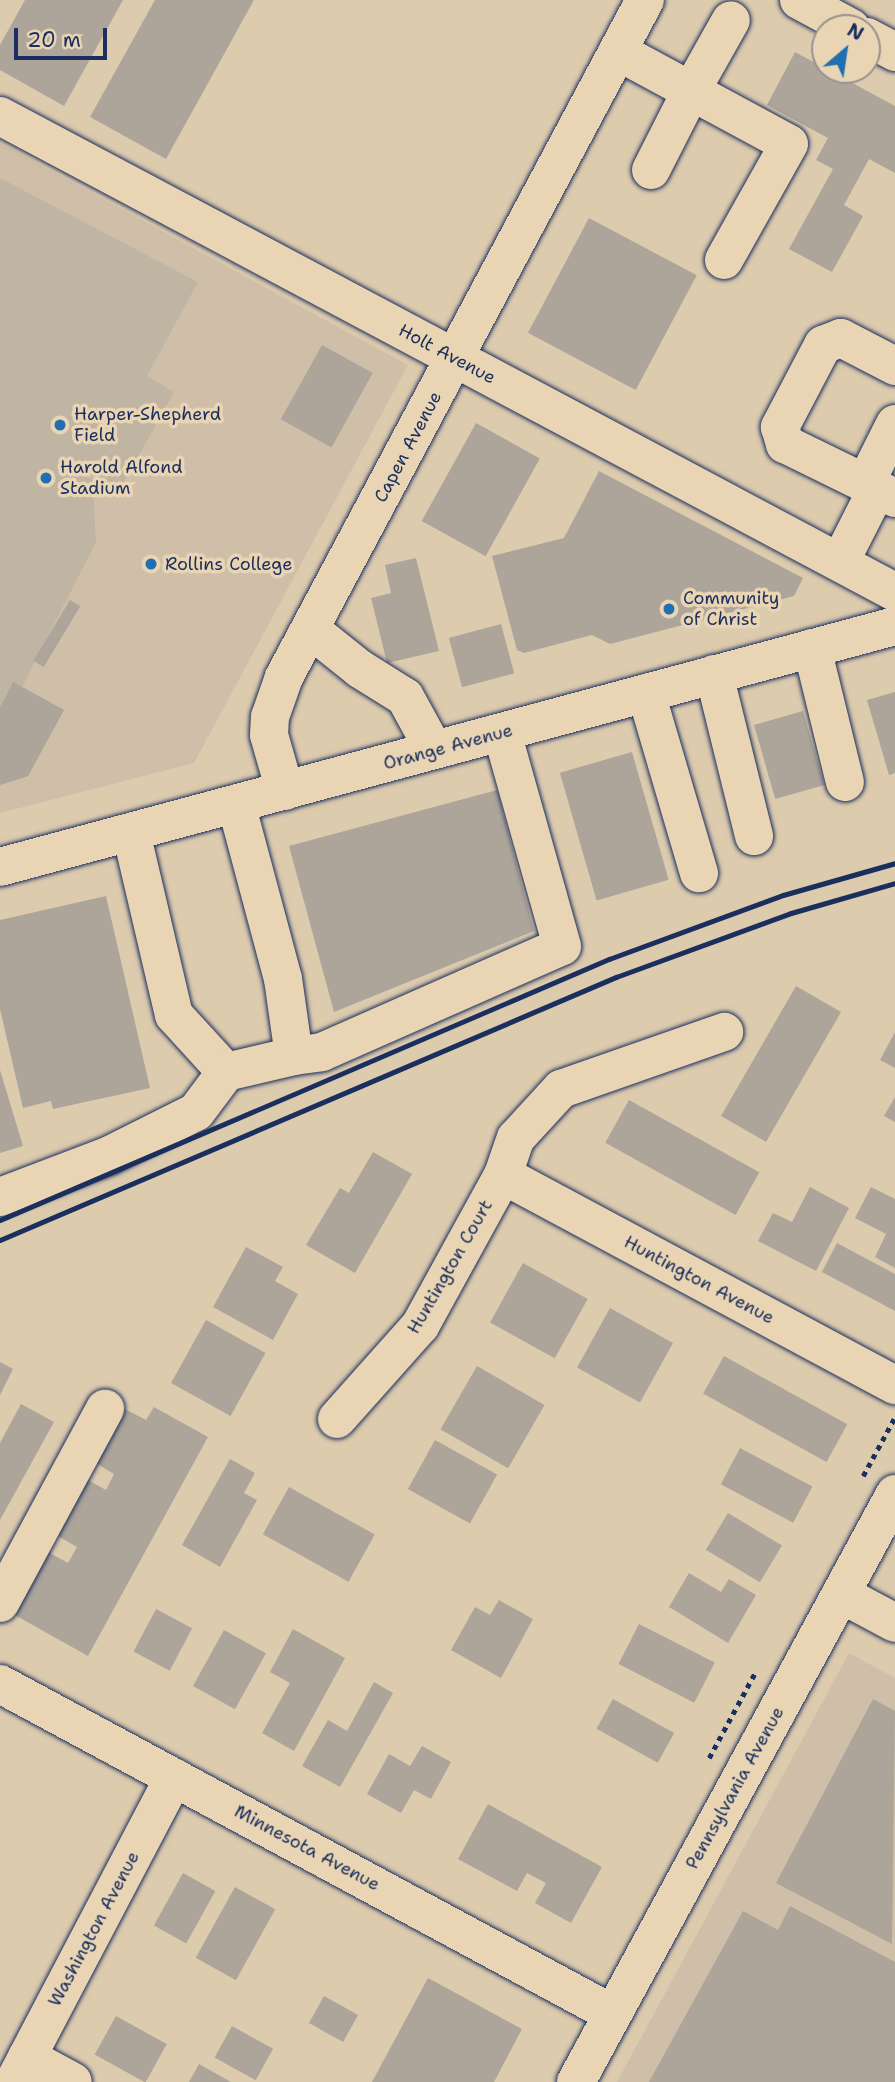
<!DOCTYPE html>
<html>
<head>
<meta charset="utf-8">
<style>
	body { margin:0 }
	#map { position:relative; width:895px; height:2082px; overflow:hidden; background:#ddcbae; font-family:"Shantell Sans",sans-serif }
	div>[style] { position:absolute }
	.built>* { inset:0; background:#cfbfa8 }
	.green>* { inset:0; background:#c0b4a2 }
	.building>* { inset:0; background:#ada49a; transform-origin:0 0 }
	.path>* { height:4.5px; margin-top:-2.25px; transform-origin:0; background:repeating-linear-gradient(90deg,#1b2f5e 0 5px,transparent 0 10px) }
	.roads { filter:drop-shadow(0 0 2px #1b2f5e) drop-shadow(0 0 2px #1b2f5e) }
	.minor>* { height:38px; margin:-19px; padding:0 19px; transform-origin:19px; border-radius:19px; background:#e9d5b3 }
	.major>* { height:38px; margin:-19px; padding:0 19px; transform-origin:19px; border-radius:19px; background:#e9d5b3 }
	.rail>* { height:5px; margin:-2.5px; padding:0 2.5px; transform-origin:2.5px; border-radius:2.5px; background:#1b2f5e }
	.dots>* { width:19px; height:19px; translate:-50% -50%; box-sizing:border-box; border:4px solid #e9d5b3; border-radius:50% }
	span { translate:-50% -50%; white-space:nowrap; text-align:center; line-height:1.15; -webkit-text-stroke:7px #e9d5b3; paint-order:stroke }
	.street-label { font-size:18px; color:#1b2f5e }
	.poi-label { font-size:18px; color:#1b2f5e }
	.left { translate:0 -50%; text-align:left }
	.north { position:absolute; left:811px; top:14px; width:70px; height:70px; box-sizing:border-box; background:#e9d5b3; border:2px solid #979391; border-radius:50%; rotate:29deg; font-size:19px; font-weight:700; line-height:28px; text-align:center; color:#1b2f5e }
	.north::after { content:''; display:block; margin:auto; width:24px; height:32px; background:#1f6fb2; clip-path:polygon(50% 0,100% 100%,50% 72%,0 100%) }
	.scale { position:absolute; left:14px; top:28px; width:93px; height:32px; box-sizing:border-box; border:4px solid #1b2f5e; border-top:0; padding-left:9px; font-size:21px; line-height:24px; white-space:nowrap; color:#1b2f5e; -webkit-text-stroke:5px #e9d5b3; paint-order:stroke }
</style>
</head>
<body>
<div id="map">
	<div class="built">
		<div style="clip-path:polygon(0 143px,408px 365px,194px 763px,0 813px)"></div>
		<div style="clip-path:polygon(849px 1653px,895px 1678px,895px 2082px,617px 2082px)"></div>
	</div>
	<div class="green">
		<div style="clip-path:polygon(0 178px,198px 282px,147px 376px,174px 392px,120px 489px,92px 475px,96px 542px,22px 687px,64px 710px,28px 776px,0 785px)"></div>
	</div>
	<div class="building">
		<div style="clip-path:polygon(25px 0,123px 0,64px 106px,0 70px,0 45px)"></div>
		<div style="clip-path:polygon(155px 0,254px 0,166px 159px,90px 117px)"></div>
		<div style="clip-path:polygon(795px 52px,895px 106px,895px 173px,869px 159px,844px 205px,863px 216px,832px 272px,789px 249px,833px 169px,816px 160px,828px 138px,767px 105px)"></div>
		<div style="left:589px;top:218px;width:122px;height:130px;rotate:28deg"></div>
		<div style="left:322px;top:345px;width:58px;height:85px;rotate:29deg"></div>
		<div style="left:476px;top:423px;width:73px;height:112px;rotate:29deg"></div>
		<div style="clip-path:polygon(599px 471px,803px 578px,794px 596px,610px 644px,592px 635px,524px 653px,517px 650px,492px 556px,564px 538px)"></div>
		<div style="clip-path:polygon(416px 558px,439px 651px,387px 663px,371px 598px,391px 593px,385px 565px)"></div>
		<div style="left:70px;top:600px;width:12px;height:71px;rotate:31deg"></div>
		<div style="left:501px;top:624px;width:51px;height:54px;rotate:75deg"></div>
		<div style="clip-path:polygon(13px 682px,64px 710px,28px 776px,0 785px,0 708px)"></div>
		<div style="clip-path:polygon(895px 692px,895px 773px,889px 775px,867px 700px)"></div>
		<div style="left:803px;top:711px;width:77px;height:51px;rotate:74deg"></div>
		<div style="left:632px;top:752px;width:133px;height:75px;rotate:74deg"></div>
		<div style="clip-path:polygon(497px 790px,534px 931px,334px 1012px,289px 846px)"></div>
		<div style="clip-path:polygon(106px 896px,150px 1088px,53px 1109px,51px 1101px,23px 1108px,0 1009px,0 920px)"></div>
		<div style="left:796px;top:986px;width:52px;height:150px;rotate:30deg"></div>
		<div style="clip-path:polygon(895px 1032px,895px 1068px,880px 1060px)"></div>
		<div style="clip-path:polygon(0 1070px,23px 1146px,0 1153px)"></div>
		<div style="clip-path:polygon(895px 1097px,895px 1122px,884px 1116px)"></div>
		<div style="left:629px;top:1100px;width:149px;height:49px;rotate:29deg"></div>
		<div style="clip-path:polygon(373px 1152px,412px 1174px,355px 1273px,306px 1245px,340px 1188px,349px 1193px)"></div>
		<div style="clip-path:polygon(810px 1187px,849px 1208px,816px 1271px,758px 1241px,773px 1213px,792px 1222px)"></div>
		<div style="clip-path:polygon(871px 1187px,895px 1199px,895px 1268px,875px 1257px,886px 1234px,855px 1218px)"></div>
		<div style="clip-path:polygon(837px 1243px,895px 1274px,895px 1311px,822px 1272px)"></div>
		<div style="clip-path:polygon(246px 1247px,283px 1267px,275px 1281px,298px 1294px,273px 1340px,213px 1307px)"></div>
		<div style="left:523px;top:1263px;width:74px;height:68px;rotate:29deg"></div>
		<div style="left:610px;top:1308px;width:72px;height:68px;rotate:29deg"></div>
		<div style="left:206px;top:1320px;width:68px;height:72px;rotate:29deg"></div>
		<div style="left:724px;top:1356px;width:141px;height:43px;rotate:29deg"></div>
		<div style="clip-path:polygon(0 1362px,13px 1369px,0 1395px)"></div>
		<div style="left:477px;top:1366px;width:78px;height:73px;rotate:30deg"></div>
		<div style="clip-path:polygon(21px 1404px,54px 1422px,0 1520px,0 1443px)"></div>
		<div style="clip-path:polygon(154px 1407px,208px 1437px,88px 1656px,13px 1614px,48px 1552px,68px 1563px,77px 1547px,56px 1535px,86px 1479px,106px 1490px,114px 1474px,94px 1462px,123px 1408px,146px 1420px)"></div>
		<div style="left:435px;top:1440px;width:71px;height:56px;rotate:29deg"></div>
		<div style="left:740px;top:1448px;width:82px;height:41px;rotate:28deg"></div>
		<div style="clip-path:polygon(230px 1459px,255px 1473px,244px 1493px,257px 1500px,220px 1567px,182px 1545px)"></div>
		<div style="left:289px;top:1487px;width:98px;height:54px;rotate:29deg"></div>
		<div style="left:728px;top:1513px;width:63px;height:43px;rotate:31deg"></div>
		<div style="clip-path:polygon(689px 1573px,721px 1592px,729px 1579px,756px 1595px,728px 1643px,669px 1607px)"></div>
		<div style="clip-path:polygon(499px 1600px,533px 1619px,501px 1678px,451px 1650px,475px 1607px,490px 1615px)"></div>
		<div style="left:156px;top:1609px;width:41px;height:48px;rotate:28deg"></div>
		<div style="left:639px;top:1624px;width:85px;height:45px;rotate:27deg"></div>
		<div style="clip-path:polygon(293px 1629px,345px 1658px,294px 1751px,262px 1733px,290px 1683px,270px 1672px)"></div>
		<div style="left:224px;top:1630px;width:48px;height:64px;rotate:29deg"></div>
		<div style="clip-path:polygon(374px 1682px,393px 1693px,340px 1787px,302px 1766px,328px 1720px,347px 1731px)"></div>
		<div style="left:613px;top:1699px;width:70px;height:34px;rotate:29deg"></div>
		<div style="clip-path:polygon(873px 1699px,895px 1711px,892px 1944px,776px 1883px)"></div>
		<div style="clip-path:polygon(422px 1746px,451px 1762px,431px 1799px,414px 1790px,401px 1813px,367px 1794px,389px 1754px,410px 1766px)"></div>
		<div style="clip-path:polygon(488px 1804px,602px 1867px,571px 1923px,535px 1903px,546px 1883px,527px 1873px,517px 1891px,458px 1859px)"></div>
		<div style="left:183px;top:1873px;width:37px;height:60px;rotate:29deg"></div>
		<div style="left:235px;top:1887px;width:46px;height:81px;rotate:29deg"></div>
		<div style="clip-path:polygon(790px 1906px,895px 1962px,895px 2082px,649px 2082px,743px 1911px,778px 1930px)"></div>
		<div style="clip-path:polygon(428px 1978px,522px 2029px,494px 2082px,372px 2082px)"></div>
		<div style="left:324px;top:1996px;width:39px;height:31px;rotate:29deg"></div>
		<div style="left:116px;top:2016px;width:58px;height:44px;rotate:29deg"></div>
		<div style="left:232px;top:2026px;width:47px;height:36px;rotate:29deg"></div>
		<div style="clip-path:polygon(199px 2064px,231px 2082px,189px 2082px)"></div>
	</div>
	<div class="path">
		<div style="left:863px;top:1476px;width:65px;rotate:-61.5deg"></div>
		<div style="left:709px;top:1758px;width:99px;rotate:-61.6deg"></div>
	</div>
	<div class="roads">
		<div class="minor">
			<div style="left:619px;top:52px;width:82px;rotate:28.4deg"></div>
			<div style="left:691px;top:91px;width:81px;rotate:-60.6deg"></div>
			<div style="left:0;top:116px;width:1014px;rotate:28.01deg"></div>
			<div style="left:651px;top:170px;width:89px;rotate:-63.1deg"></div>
			<div style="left:691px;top:91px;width:111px;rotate:28.4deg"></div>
			<div style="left:789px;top:144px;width:133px;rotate:119.3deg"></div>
			<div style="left:895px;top:366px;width:61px;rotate:-152.6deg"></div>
			<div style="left:841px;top:338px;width:19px;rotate:159deg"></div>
			<div style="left:823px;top:345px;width:93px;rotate:117.7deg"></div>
			<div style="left:780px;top:427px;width:18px;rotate:74deg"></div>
			<div style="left:785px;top:444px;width:123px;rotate:26.1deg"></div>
			<div style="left:865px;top:484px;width:67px;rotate:-63.4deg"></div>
			<div style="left:840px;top:562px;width:82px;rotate:-63.1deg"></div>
			<div style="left:310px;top:629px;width:64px;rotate:38.7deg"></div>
			<div style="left:360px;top:669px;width:53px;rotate:31.9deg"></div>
			<div style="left:405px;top:697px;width:60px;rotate:61.3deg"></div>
			<div style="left:812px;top:648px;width:138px;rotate:76.2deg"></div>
			<div style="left:714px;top:674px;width:167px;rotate:76.1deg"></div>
			<div style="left:646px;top:693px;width:188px;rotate:73.6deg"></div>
			<div style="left:285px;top:791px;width:58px;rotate:-105.9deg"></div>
			<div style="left:269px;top:735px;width:18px;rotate:-87deg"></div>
			<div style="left:270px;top:717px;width:42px;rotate:-70.7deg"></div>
			<div style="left:284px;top:677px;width:767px;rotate:-61.93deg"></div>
			<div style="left:131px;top:832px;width:188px;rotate:76.8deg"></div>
			<div style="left:174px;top:1015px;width:77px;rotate:47.6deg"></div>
			<div style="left:226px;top:1072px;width:70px;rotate:-13.2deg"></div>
			<div style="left:294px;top:1056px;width:78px;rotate:-98.1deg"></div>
			<div style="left:283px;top:979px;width:181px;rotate:-105deg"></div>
			<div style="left:294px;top:1056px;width:28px;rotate:-8deg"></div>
			<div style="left:322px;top:1052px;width:262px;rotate:-23.8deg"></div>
			<div style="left:562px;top:946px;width:222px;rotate:-105.7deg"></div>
			<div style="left:503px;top:1175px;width:445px;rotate:28.2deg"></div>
			<div style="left:0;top:1197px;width:118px;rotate:-20.9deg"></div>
			<div style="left:110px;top:1155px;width:96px;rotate:-26.6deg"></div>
			<div style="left:196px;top:1112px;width:50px;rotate:-53.1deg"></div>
			<div style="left:337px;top:1419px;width:125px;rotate:-48.3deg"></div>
			<div style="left:420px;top:1326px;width:172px;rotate:-61.2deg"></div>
			<div style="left:503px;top:1175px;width:39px;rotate:-71deg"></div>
			<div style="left:516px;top:1138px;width:67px;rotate:-47.4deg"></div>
			<div style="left:561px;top:1089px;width:173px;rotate:-19.3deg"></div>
			<div style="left:841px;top:1594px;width:61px;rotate:28.2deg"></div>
			<div style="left:0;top:1603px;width:221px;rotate:-61.6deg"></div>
			<div style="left:0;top:1684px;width:696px;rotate:28.3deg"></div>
			<div style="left:27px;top:2057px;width:52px;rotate:28.5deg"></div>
			<div style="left:14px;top:2082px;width:344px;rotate:-62.3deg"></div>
			<div style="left:576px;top:2082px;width:669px;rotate:-61.52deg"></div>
		</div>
		<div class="major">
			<div style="left:799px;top:0;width:59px;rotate:28.3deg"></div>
			<div style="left:867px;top:37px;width:32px;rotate:28deg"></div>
			<div style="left:0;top:867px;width:927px;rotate:-15.07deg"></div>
		</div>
	</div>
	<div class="rail">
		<div style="left:0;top:1220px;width:663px;rotate:-23.2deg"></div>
		<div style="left:609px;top:959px;width:185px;rotate:-20.2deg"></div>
		<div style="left:783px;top:895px;width:116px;rotate:-15.9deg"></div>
		<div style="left:0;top:1240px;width:670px;rotate:-23.12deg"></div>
		<div style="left:616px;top:977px;width:186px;rotate:-20.1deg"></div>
		<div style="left:791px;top:913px;width:108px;rotate:-16.1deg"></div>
	</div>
	<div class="dots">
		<div style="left:60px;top:425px;background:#1f6fb2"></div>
		<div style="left:46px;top:478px;background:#1f6fb2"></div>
		<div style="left:151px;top:564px;background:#1f6fb2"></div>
		<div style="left:669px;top:609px;background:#1f6fb2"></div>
	</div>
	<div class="street-label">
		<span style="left:447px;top:354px;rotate:28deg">Holt Avenue</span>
		<span style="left:408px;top:447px;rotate:-62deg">Capen Avenue</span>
		<span style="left:448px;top:747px;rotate:-15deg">Orange Avenue</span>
		<span style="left:450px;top:1267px;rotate:-60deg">Huntington Court</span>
		<span style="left:699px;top:1280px;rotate:28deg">Huntington Avenue</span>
		<span style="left:735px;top:1788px;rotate:-61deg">Pennsylvania Avenue</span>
		<span style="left:307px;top:1848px;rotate:28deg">Minnesota Avenue</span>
		<span style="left:94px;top:1929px;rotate:-62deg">Washington Avenue</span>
	</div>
	<div class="poi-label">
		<span class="left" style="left:74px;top:425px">Harper-Shepherd<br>Field</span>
		<span class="left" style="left:60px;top:478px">Harold Alfond<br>Stadium</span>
		<span class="left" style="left:165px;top:564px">Rollins College</span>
		<span class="left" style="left:683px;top:609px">Community<br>of Christ</span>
	</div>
	<div class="north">N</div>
	<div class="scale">20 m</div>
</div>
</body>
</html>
